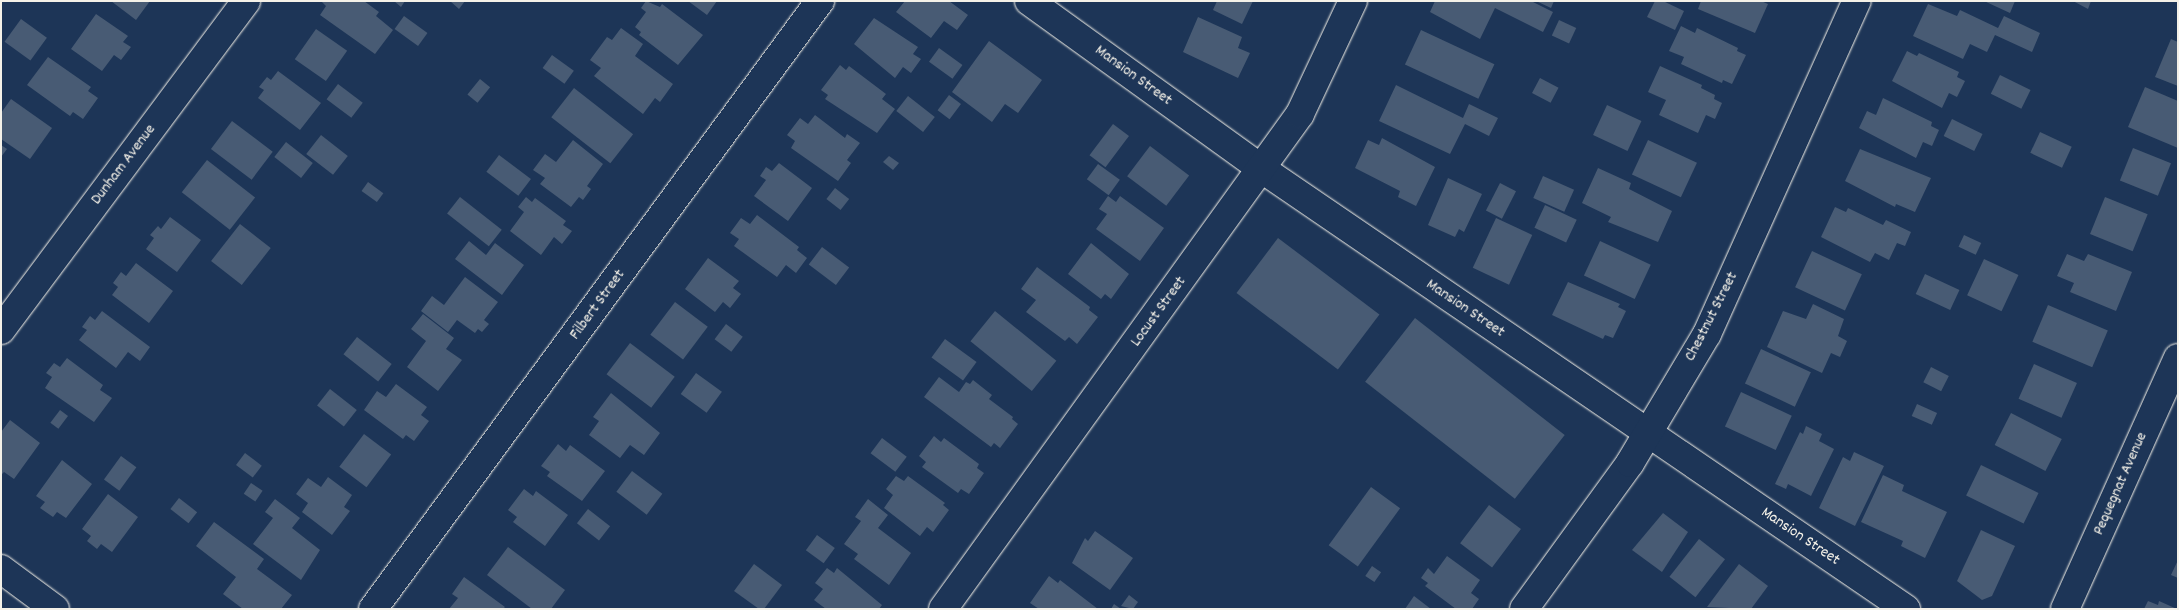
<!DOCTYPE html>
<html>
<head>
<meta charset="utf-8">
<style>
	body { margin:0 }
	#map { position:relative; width:2179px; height:610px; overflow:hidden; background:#1d3557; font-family:Dekko,sans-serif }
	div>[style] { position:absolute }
	.building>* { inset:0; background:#485b74; transform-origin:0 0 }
	.roads { filter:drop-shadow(0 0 1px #f4f1e8) drop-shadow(0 0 1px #f4f1e8) }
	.minor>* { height:28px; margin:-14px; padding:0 14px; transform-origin:14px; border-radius:14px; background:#1d3557 }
	.secondary>* { height:28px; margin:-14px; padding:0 14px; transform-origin:14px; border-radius:14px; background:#1d3557 }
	span { translate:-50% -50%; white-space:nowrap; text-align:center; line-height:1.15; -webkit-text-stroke:4.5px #1d3557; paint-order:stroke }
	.street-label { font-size:16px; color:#f4f1e8 }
	.frame { position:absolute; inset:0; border:2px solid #f4f1e8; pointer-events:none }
</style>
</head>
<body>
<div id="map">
	<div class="building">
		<div style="clip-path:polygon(111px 1px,150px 1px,136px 20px)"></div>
		<div style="clip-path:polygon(321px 1px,364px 1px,379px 12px,376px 16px,393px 30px,375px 54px,320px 15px,326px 6px)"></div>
		<div style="clip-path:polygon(394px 1px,405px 1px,401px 7px)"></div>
		<div style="clip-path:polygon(450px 1px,465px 1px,459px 9px)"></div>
		<div style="clip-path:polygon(646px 1px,660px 7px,662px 4px,703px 35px,678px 65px,639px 35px,641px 32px,635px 27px,646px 12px,641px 8px)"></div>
		<div style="clip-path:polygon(688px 1px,717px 1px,707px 15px)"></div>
		<div style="clip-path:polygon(905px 1px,949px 1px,968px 15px,957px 30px,944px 21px,931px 38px,896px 12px)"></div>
		<div style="clip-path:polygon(1217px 1px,1253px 1px,1242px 24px,1213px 10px)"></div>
		<div style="clip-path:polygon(1435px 1px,1531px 1px,1553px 12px,1543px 32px,1495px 8px,1480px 39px,1430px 12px)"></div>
		<div style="clip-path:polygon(1536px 1px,1554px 1px,1551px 8px)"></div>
		<div style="clip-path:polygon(1655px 1px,1663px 1px,1684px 11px,1675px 30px,1647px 17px)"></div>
		<div style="clip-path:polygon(1701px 1px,1761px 1px,1768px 4px,1755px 33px,1698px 9px)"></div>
		<div style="clip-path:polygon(1984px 1px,2015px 1px,2010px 13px)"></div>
		<div style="clip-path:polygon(2073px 1px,2091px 1px,2088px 9px)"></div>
		<div style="clip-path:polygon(1928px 4px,1957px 16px,1960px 10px,1998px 28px,2004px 16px,2040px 33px,2032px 52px,1995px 35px,1987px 52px,1970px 44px,1963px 59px,1913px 36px)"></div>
		<div style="clip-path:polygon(96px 14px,128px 36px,123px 42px,131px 47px,121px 60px,114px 55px,102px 71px,71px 49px)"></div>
		<div style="left:404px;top:16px;width:29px;height:16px;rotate:36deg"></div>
		<div style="clip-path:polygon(1198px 17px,1242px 37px,1238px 48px,1250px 53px,1238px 78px,1183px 52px)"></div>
		<div style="clip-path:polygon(874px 18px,918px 47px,913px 54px,921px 59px,911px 73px,903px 67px,895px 78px,854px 44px)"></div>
		<div style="left:21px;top:19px;width:32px;height:28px;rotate:36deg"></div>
		<div style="left:1559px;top:20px;width:19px;height:17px;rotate:25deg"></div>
		<div style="clip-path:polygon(1681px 26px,1695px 33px,1697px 28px,1738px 48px,1737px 51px,1746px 55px,1732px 84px,1723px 80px,1722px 83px,1681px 64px,1684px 57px,1669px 51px)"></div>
		<div style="clip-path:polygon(621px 28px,643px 44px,635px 56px,673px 84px,660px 102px,655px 98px,643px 114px,594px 76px,601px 68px,590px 60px,607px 37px,612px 40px)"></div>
		<div style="left:316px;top:29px;width:38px;height:37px;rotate:35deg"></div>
		<div style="left:1421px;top:30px;width:81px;height:38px;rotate:25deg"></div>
		<div style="clip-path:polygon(2171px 39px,2178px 42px,2178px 86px,2155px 77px)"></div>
		<div style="clip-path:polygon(989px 41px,1042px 80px,1018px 113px,1005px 104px,992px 122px,952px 92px)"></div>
		<div style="left:939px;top:48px;width:29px;height:17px;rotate:36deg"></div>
		<div style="clip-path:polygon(1907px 51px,1917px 56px,1919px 53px,1959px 72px,1957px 77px,1965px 81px,1957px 97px,1949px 93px,1942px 108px,1892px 81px)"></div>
		<div style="left:552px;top:55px;width:27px;height:16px;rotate:36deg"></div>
		<div style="clip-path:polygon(48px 57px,91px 87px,88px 91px,98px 98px,83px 119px,73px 112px,70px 116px,27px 85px)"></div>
		<div style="clip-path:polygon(840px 65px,846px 70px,849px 66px,886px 94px,882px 99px,895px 109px,877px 133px,825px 99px,828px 95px,821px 90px)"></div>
		<div style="clip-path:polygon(1660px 66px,1702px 85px,1701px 88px,1715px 95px,1714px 99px,1722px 103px,1715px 119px,1706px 115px,1698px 133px,1659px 115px,1666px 100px,1648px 92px)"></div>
		<div style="clip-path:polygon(278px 71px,321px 103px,300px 130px,258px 98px,264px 90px,259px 87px,267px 77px,271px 80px)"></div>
		<div style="left:2000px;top:75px;width:34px;height:21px;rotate:26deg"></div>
		<div style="left:1540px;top:78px;width:21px;height:17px;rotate:28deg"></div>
		<div style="left:480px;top:79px;width:13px;height:20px;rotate:39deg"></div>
		<div style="left:338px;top:84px;width:31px;height:19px;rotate:37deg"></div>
		<div style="clip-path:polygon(1396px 85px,1463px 118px,1469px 104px,1498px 118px,1489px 136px,1465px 124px,1450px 154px,1379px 121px)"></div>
		<div style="clip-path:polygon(2145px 87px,2178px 101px,2178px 148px,2128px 127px)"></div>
		<div style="left:574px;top:88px;width:75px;height:37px;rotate:38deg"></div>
		<div style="left:949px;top:95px;width:15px;height:19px;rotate:37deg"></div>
		<div style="left:908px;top:96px;width:34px;height:19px;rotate:38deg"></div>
		<div style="clip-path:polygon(1883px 98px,1932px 122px,1931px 126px,1939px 130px,1932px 146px,1923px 142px,1916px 158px,1859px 128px,1867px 111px,1876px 115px)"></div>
		<div style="clip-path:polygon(11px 99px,52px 128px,30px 159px,1px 139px,1px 113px)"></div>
		<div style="left:1607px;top:105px;width:38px;height:33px;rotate:25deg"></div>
		<div style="clip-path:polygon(815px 115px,845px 138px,847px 134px,860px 143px,847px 160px,851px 163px,838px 181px,791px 148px,795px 141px,787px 135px,800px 118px,808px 124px)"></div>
		<div style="left:1952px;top:119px;width:34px;height:19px;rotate:26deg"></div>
		<div style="left:232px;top:121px;width:51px;height:35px;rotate:37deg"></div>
		<div style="left:1113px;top:124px;width:20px;height:39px;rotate:37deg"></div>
		<div style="left:2040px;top:132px;width:35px;height:23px;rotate:25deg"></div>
		<div style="left:321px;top:135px;width:34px;height:24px;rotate:38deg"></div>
		<div style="clip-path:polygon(1382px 138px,1435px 167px,1416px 206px,1398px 197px,1400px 191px,1355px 168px,1368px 140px,1379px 145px)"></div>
		<div style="clip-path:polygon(573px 140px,603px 164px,587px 186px,591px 189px,583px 200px,579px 197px,571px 207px,540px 184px,545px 178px,533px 170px,545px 154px,556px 162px)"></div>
		<div style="left:1648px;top:140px;width:54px;height:38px;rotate:25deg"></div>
		<div style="left:286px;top:142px;width:34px;height:19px;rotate:38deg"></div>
		<div style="clip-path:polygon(1px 145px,7px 149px,1px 157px)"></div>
		<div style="left:1150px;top:146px;width:49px;height:38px;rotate:37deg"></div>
		<div style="left:2133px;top:148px;width:41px;height:35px;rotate:22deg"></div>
		<div style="clip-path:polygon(1860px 149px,1931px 178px,1915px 212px,1896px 204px,1895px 207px,1845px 181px)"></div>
		<div style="left:499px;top:155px;width:40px;height:21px;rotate:37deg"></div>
		<div style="clip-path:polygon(889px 156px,899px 163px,893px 170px,883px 162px)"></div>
		<div style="left:207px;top:160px;width:61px;height:41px;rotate:38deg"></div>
		<div style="clip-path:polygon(779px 163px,812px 188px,788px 221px,754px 196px,766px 180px,760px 176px,766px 167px,772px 171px)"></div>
		<div style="left:1098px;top:164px;width:27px;height:19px;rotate:36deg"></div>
		<div style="clip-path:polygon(1598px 168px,1631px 183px,1629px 189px,1672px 211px,1658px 242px,1608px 222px,1611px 217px,1582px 203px)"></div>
		<div style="left:1543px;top:176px;width:34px;height:24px;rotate:24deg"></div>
		<div style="clip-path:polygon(1448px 178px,1482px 194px,1464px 232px,1459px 229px,1455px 237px,1428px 225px)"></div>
		<div style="left:368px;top:182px;width:19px;height:11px;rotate:36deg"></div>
		<div style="left:1500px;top:183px;width:18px;height:31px;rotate:27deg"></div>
		<div style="left:835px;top:188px;width:18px;height:14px;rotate:38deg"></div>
		<div style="clip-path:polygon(1108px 196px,1116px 202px,1120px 196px,1164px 228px,1140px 261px,1096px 229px,1107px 214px,1099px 209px)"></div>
		<div style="left:460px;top:197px;width:53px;height:21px;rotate:38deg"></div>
		<div style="clip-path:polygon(526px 197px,532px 202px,535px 198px,566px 221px,563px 225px,572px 231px,562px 244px,554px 237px,541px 255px,510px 231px,524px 212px,518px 207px)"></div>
		<div style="left:2105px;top:197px;width:46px;height:40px;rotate:22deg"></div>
		<div style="left:1545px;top:205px;width:35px;height:25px;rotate:25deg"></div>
		<div style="clip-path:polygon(1835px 207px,1846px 212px,1848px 208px,1883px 225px,1886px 220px,1911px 232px,1905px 246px,1897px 243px,1889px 260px,1875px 253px,1870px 262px,1821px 237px)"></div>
		<div style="clip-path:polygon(757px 215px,799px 247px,797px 250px,807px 258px,796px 273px,786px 265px,777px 277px,734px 246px,739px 239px,730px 233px,741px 218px,750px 224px)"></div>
		<div style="clip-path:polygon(170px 217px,201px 240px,177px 272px,146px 249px,154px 238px,150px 235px,158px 226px,161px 229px)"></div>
		<div style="left:1496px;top:218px;width:40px;height:55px;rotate:25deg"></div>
		<div style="left:240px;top:224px;width:39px;height:47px;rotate:38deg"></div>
		<div style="left:1964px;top:235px;width:19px;height:13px;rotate:25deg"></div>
		<div style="left:1278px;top:238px;width:127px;height:69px;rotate:37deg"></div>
		<div style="clip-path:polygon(469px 241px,486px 255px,495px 243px,524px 265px,502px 295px,455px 259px)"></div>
		<div style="left:1600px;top:241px;width:56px;height:38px;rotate:25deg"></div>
		<div style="clip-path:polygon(1091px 243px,1129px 274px,1111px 299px,1105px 294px,1101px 299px,1068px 274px)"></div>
		<div style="left:822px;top:247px;width:34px;height:22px;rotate:37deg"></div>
		<div style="left:1812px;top:251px;width:55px;height:40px;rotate:25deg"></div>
		<div style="clip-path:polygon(2067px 254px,2084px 261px,2088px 254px,2132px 272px,2116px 311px,2070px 292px,2074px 283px,2057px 276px)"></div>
		<div style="clip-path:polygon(708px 258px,739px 281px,733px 288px,741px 294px,730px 308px,723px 302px,715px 312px,685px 289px)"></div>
		<div style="left:1984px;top:259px;width:38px;height:40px;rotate:25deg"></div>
		<div style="clip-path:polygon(136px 263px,173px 291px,149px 323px,112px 295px,118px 287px,113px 283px,121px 272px,126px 276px)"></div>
		<div style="clip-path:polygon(1037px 267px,1090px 307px,1089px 310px,1098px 317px,1077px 344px,1069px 337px,1065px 341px,1026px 312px,1036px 300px,1021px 289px)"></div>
		<div style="left:1925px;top:274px;width:38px;height:22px;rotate:25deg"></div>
		<div style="clip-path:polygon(465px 277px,498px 302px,484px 320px,489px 324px,482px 332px,478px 329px,475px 333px,457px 320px,448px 332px,421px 311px,432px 296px,444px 305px)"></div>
		<div style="clip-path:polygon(1568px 282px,1620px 304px,1618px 307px,1626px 311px,1613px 338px,1605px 335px,1603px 339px,1552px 315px)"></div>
		<div style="left:675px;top:302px;width:41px;height:41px;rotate:37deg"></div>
		<div style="clip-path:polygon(1813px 304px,1844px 319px,1838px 336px,1847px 341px,1840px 357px,1831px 353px,1822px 373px,1767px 347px,1783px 311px,1806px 319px)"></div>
		<div style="left:2048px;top:305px;width:65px;height:40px;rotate:23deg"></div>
		<div style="clip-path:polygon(102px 311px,150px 347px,140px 361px,128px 352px,116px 368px,79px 340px,87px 330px,82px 327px,90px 316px,95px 320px)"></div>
		<div style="left:995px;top:311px;width:79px;height:39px;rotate:39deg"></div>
		<div style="clip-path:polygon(423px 314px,454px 338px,446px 349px,462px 360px,438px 391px,407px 367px,426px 341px,411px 329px)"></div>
		<div style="left:1415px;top:318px;width:190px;height:81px;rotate:38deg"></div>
		<div style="left:726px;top:324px;width:21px;height:19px;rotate:37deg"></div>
		<div style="left:357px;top:337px;width:44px;height:22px;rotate:38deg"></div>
		<div style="left:945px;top:339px;width:39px;height:23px;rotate:36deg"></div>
		<div style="left:630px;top:343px;width:56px;height:39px;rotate:37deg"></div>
		<div style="left:1761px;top:349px;width:55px;height:38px;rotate:25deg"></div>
		<div style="clip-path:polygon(67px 358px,103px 385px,100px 390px,112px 398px,94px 422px,45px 388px,52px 377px,46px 373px,54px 363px,60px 367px)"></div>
		<div style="left:2034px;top:364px;width:47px;height:38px;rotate:24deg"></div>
		<div style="left:1931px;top:367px;width:20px;height:17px;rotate:27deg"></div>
		<div style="left:696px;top:373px;width:32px;height:26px;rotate:36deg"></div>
		<div style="clip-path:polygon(939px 377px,959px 392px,966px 382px,970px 384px,973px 380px,992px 395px,989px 399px,1013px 417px,1012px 419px,1018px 424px,1000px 448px,994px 443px,991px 447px,924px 397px)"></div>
		<div style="clip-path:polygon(396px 384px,427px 407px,421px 415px,429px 421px,414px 441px,406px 435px,403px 439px,364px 410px,377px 391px,386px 397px)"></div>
		<div style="left:330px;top:389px;width:34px;height:21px;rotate:38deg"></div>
		<div style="left:1741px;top:392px;width:56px;height:38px;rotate:25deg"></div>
		<div style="clip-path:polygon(611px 393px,660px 433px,644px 455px,630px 445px,620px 458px,589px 435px,599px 421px,593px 417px)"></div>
		<div style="left:1917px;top:404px;width:22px;height:13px;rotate:24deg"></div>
		<div style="left:60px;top:410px;width:10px;height:16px;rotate:37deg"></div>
		<div style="left:2011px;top:413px;width:57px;height:36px;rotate:27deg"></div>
		<div style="clip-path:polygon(10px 420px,40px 443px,14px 479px,4px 472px,1px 475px,1px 432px)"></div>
		<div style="clip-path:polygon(1806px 426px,1822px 434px,1819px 441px,1834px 449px,1811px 496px,1788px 484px,1786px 489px,1775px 484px,1800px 432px,1803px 434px)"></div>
		<div style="left:364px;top:434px;width:34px;height:41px;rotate:37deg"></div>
		<div style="clip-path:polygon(934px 436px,941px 442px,944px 438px,979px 464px,977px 468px,984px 473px,969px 494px,961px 489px,958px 493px,922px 467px,926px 462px,919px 456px)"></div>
		<div style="left:882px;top:438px;width:31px;height:19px;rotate:37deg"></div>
		<div style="clip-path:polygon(558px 444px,566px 451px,570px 445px,605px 471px,582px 501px,547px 476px,550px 472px,541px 466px)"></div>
		<div style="clip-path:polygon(1854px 452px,1884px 466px,1855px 526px,1819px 508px,1843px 457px,1850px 461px)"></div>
		<div style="left:245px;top:453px;width:21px;height:15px;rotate:37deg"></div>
		<div style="left:121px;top:456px;width:19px;height:29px;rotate:36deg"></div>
		<div style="clip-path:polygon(62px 460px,92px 484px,66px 518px,57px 512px,53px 517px,40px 508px,45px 502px,36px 496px)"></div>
		<div style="left:1981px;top:465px;width:64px;height:34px;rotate:26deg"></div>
		<div style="left:632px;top:471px;width:38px;height:26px;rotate:37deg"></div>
		<div style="clip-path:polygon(1883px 475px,1904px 485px,1902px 491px,1947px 512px,1925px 558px,1901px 546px,1903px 541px,1861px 522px)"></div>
		<div style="clip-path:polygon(896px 476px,904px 481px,908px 476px,945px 503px,943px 505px,949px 510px,933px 532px,927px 527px,920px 536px,884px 508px,893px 495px,886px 489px)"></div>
		<div style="clip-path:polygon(328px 477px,352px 495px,344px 507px,350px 511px,332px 535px,302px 512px,308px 503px,296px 494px,308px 478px,321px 487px)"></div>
		<div style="left:251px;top:483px;width:14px;height:13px;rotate:34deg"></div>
		<div style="left:1371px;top:487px;width:36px;height:72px;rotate:36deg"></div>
		<div style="clip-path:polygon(524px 489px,533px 496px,536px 491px,568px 515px,545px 546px,513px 522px,517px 517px,508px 510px)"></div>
		<div style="clip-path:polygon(108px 494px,138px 517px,112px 552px,101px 544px,97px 549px,87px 541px,91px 536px,82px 529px)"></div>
		<div style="left:179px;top:498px;width:23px;height:14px;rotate:38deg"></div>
		<div style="clip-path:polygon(275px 499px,300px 518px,292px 528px,320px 550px,301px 580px,253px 544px,273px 518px,265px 512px)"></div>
		<div style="clip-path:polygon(868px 499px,888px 515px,878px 528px,911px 553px,889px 585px,854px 559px,858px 554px,844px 544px,861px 521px,855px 517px)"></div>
		<div style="left:1489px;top:505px;width:40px;height:48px;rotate:37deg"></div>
		<div style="left:588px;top:509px;width:28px;height:18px;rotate:38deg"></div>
		<div style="clip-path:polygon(1663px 513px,1688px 532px,1662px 572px,1632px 550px)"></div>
		<div style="clip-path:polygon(214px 522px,264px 559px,257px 569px,292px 595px,281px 609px,243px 609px,223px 594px,236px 577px,196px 546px)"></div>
		<div style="clip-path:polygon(1981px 530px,2015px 546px,1992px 596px,1982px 600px,1957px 581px)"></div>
		<div style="clip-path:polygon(1095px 531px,1133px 558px,1110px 590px,1072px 563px,1085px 538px,1088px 541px)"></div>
		<div style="left:817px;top:535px;width:22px;height:19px;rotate:36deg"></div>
		<div style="left:1699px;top:539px;width:33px;height:48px;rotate:38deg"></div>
		<div style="clip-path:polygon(508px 547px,565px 590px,551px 609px,532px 609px,487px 575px)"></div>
		<div style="clip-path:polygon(1447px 556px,1480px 580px,1471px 593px,1479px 599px,1472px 609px,1456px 609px,1425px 586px,1428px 583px,1421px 578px,1428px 568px,1434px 574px)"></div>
		<div style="clip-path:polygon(2178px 560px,2178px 578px,2171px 575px)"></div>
		<div style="clip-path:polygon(754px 564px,782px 585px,764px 609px,759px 609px,734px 591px)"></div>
		<div style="clip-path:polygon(1739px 564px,1768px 586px,1751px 609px,1707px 607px)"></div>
		<div style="left:1372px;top:566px;width:11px;height:12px;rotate:34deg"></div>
		<div style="clip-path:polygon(827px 568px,834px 573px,837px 568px,882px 605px,879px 609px,826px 609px,814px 600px,823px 589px,815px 583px)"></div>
		<div style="clip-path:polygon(1049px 576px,1058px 583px,1060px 580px,1098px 609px,1039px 609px,1030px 603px)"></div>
		<div style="clip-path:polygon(464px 577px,505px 607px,503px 609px,449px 609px,458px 598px,452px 594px)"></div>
		<div style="clip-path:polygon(1129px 595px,1138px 602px,1133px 609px,1121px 606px)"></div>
		<div style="clip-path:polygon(1414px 596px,1431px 609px,1405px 609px)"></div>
		<div style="clip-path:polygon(2148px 601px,2158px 605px,2159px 601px,2177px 609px,2144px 609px)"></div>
		<div style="clip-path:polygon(1114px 604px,1121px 609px,1111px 609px)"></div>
	</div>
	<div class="roads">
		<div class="minor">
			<div style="left:1029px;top:1px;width:287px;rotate:35.8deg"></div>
			<div style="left:1262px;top:169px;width:780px;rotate:34.34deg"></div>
			<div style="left:1px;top:330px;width:410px;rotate:-53.3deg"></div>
			<div style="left:373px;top:609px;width:755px;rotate:-53.68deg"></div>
			<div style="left:943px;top:609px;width:610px;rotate:-54.2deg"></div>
			<div style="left:1300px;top:114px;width:125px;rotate:-64.9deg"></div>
			<div style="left:1524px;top:609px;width:180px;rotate:-54deg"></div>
			<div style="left:1630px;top:463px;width:150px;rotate:-59.2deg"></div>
			<div style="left:1707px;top:334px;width:365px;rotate:-65.8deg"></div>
			<div style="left:2065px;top:609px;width:275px;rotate:-65.8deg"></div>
		</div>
		<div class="secondary">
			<div style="left:1px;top:569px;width:67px;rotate:36.5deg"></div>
		</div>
	</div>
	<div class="street-label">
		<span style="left:1133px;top:76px;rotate:36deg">Mansion Street</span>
		<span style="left:124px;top:165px;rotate:-53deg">Dunham Avenue</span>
		<span style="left:598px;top:305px;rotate:-54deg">Filbert Street</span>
		<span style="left:1465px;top:309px;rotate:34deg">Mansion Street</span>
		<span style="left:1159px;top:312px;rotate:-54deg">Locust Street</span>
		<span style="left:1712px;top:317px;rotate:-63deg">Chestnut Street</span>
		<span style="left:2121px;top:484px;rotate:-66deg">Pequegnat Avenue</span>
		<span style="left:1800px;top:537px;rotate:34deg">Mansion Street</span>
	</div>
	<div class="frame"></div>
</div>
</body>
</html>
